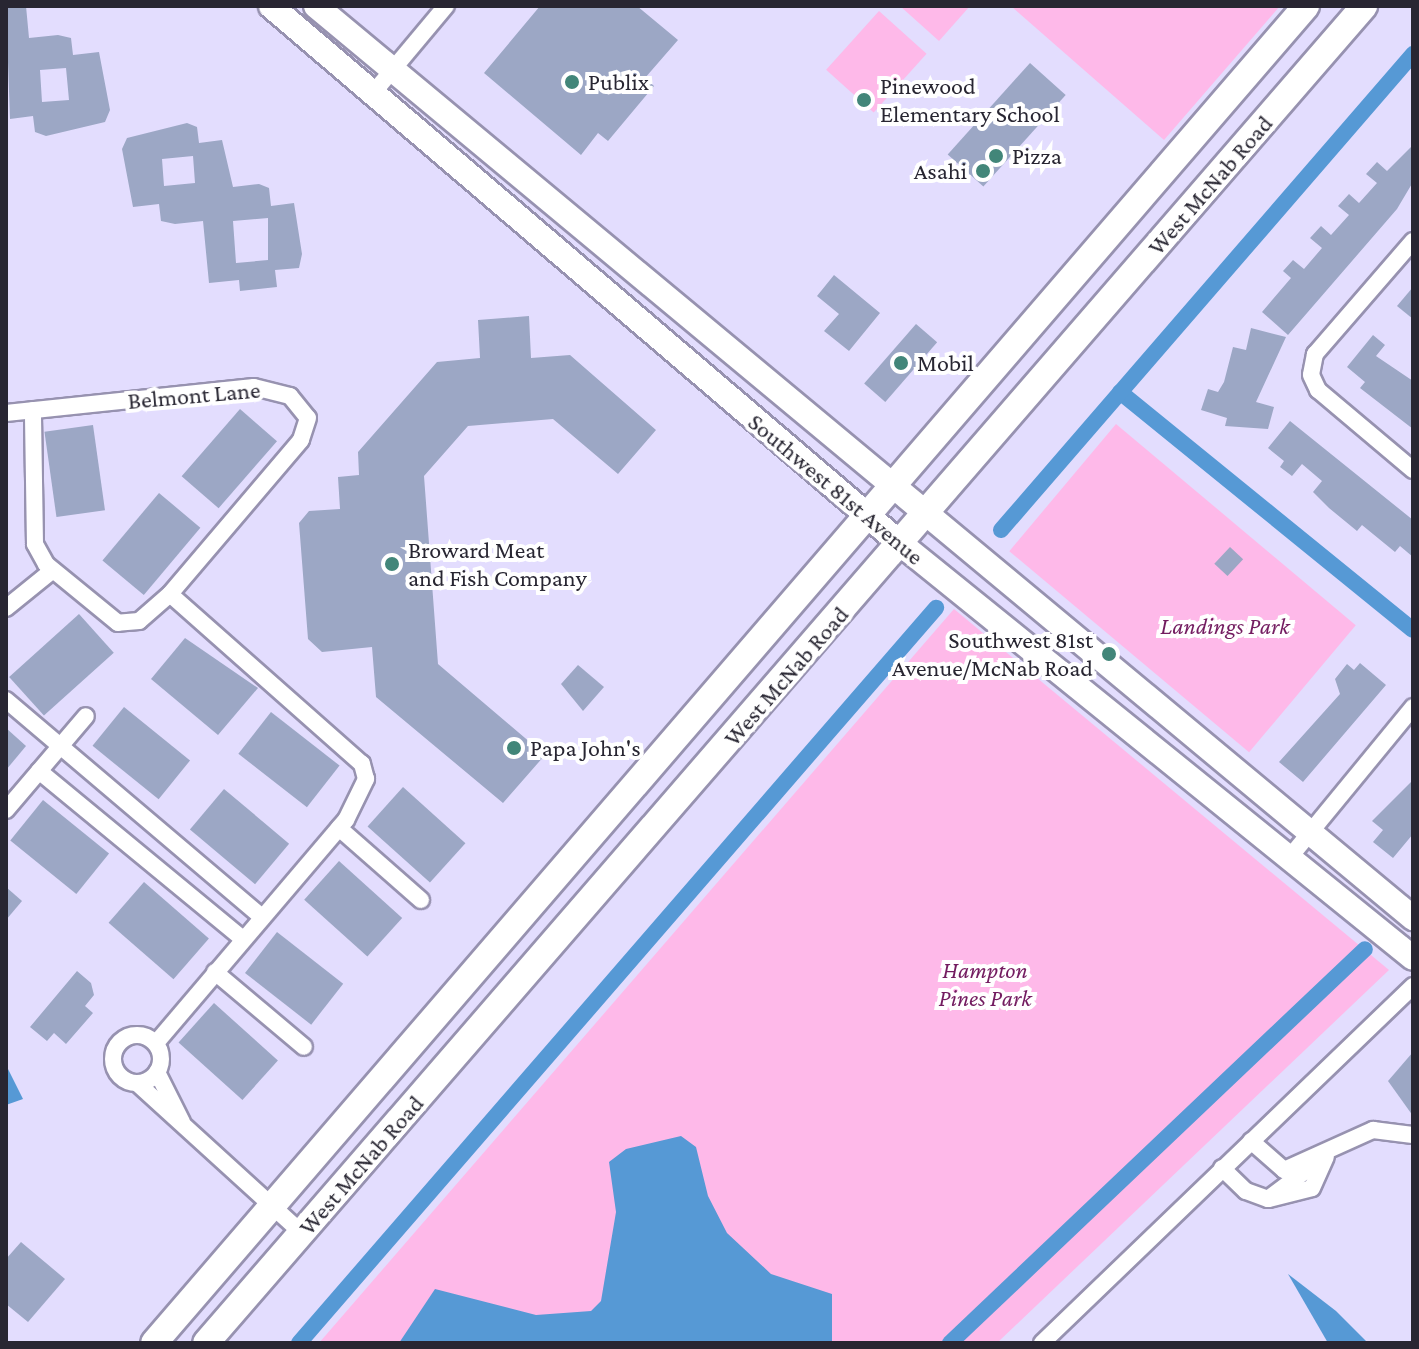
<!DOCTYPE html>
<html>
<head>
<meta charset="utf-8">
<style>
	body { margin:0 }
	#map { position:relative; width:1419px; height:1349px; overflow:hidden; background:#e3ddfe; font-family:"Crimson Pro",serif }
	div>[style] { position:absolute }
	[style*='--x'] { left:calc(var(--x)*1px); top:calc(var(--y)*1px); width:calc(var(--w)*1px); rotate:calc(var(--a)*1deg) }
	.green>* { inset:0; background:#feb9e9; transform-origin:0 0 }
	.water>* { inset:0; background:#5699d5 }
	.canal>* { height:16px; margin:-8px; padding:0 8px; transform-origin:8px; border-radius:8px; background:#5699d5 }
	.building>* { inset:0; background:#9ca7c5; transform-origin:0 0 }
	.roads { filter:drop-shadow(2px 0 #9792b0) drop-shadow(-2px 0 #9792b0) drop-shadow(0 2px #9792b0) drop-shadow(0 -2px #9792b0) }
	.street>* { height:16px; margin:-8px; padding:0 8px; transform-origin:8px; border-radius:8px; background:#fff }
	.street>.ring { margin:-8px; padding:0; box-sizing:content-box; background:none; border:16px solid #fff; border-radius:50% }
	.secondary>* { height:24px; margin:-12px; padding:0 12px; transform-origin:12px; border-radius:12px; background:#fff }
	.primary>* { height:26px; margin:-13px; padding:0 13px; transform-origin:13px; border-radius:13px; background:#fff }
	.dots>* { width:22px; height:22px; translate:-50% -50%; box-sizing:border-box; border:4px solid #fff; border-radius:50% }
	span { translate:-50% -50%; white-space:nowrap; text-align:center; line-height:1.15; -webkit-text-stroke:8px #fff; paint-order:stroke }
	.poi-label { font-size:24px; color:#282632 }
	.left { translate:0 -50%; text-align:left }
	.right { translate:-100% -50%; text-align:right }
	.street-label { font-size:24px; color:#282632 }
	.park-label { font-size:24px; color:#731c60; font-style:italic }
	.frame { position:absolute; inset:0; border:8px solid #282632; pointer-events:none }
</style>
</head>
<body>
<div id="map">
	<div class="green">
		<i style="clip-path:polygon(900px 6px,970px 6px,939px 41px)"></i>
		<i style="clip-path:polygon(1011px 6px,1280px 6px,1164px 140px)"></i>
		<i style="left:879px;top:11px;width:64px;height:79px;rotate:42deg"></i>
		<i style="left:1116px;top:424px;width:313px;height:166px;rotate:40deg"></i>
		<i style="clip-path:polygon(954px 609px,1389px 970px,997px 1343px,319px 1343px)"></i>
	</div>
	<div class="water">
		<i style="clip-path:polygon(6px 1065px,23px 1099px,6px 1105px)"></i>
		<i style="clip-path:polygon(681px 1136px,696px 1147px,708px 1196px,727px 1233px,771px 1274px,832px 1294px,832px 1343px,399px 1343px,435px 1289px,536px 1315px,591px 1311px,601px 1301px,616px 1212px,609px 1162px,626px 1149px)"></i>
		<i style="clip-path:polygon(1288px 1274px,1336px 1311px,1368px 1343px,1328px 1343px)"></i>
	</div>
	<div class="canal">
		<i style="--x:1120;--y:392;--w:377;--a:39.1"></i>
		<i style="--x:1001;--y:530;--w:630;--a:-49.12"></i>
		<i style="--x:299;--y:1343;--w:973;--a:-49.09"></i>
		<i style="--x:950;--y:1343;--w:572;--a:-43.51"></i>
	</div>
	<div class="building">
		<i style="clip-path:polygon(evenodd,6px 6px,26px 6px,29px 38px,58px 35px,71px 38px,73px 55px,99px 52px,110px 110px,105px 122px,46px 136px,35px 132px,33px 116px,10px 119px,6px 6px,66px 68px,69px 100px,42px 102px,40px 70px,66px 68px)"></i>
		<i style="clip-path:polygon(540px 6px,637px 6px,678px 40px,645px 78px,654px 86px,608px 141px,598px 133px,581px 155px,484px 73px)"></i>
		<i style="left:1030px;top:63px;width:48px;height:123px;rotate:42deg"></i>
		<i style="clip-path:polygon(evenodd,187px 123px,197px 127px,199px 143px,222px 140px,233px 187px,259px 184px,269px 188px,271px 206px,294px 203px,302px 254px,299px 268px,275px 270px,277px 287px,240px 291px,239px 280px,209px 283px,203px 221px,175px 224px,161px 221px,159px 204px,133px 207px,122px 149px,127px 138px,187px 123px,193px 156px,195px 183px,164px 186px,162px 159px,193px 156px,187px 123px,268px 218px,268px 260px,236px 263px,233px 221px,268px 218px)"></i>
		<i style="clip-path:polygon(1413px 145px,1413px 182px,1397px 209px,1288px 335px,1262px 312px,1291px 278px,1283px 271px,1293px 260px,1304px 269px,1322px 248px,1310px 238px,1321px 226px,1331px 235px,1349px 215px,1338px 206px,1349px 194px,1359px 203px,1377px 183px,1366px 174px,1377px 162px,1387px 171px)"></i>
		<i style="clip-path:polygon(834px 275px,880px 313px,849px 351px,824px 331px,839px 314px,817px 296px)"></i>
		<i style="clip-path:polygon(1413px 287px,1413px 319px,1397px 306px)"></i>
		<i style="clip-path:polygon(529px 316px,531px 358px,570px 355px,656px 430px,618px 474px,553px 419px,468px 426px,424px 476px,438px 664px,545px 755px,503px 803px,376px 697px,372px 647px,322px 652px,308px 639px,299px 523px,309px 511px,340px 509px,338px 477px,359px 475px,358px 452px,437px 362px,480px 358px,478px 320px)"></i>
		<i style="left:916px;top:324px;width:28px;height:79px;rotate:41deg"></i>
		<i style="clip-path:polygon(1251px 328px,1286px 337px,1256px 402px,1274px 407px,1268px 429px,1225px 426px,1227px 418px,1201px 410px,1208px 389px,1218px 392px,1224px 382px,1233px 347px,1246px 350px)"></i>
		<i style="clip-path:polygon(1373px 335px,1385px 345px,1376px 356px,1413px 381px,1413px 429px,1360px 388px,1365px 382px,1347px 367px)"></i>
		<i style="left:240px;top:409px;width:49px;height:89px;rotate:41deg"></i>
		<i style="clip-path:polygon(1290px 421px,1413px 520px,1413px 557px,1400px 546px,1395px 552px,1362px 525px,1357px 531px,1329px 508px,1313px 492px,1322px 481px,1302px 464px,1292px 476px,1280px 467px,1284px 461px,1268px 448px)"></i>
		<i style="left:93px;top:425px;width:86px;height:49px;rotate:82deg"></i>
		<i style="left:159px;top:493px;width:54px;height:88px;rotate:40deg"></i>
		<i style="left:1230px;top:547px;width:18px;height:23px;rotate:43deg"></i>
		<i style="left:79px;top:614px;width:52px;height:94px;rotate:48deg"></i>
		<i style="clip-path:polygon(185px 638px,258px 688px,218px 735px,151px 679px)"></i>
		<i style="clip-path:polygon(1360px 663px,1386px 685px,1303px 782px,1279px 762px,1340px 694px,1335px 679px,1347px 664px,1354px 670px)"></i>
		<i style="clip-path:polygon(578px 665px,604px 687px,583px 711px,561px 684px)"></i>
		<i style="left:124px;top:707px;width:85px;height:50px;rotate:39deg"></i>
		<i style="left:271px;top:712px;width:87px;height:53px;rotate:38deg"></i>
		<i style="clip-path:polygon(6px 728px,26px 746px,6px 770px)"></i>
		<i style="clip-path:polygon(1413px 780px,1413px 834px,1393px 858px,1373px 842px,1383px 830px,1372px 821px)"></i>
		<i style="left:403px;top:787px;width:84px;height:53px;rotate:42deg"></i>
		<i style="left:224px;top:789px;width:85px;height:53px;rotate:40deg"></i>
		<i style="left:43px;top:800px;width:85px;height:52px;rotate:39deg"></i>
		<i style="left:339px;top:861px;width:85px;height:52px;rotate:42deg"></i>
		<i style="left:144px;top:882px;width:86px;height:54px;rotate:41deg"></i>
		<i style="clip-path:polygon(6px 887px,22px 901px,6px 920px)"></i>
		<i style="left:277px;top:932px;width:84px;height:52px;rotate:38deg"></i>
		<i style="clip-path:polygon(77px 971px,91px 983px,94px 995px,85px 1006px,93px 1013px,66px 1044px,54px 1033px,47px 1041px,30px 1027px)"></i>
		<i style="left:214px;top:1003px;width:86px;height:53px;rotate:42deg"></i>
		<i style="clip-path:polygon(1413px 1052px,1413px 1116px,1388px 1081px)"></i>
		<i style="clip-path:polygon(21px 1242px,65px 1279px,28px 1322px,6px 1304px,6px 1259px)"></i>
	</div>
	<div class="roads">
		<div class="street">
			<i style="--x:374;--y:92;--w:112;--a:-50.1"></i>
			<i style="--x:1413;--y:241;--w:150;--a:130.9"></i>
			<i style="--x:1315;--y:354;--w:21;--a:101"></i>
			<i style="--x:1311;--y:375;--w:17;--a:65"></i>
			<i style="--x:1318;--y:390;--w:124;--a:40.1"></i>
			<i style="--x:6;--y:413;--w:249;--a:-6"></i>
			<i style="--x:254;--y:387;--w:37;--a:14"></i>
			<i style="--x:290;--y:396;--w:28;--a:51"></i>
			<i style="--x:308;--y:418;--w:23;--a:108"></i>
			<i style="--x:301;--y:440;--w:202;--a:130.4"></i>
			<i style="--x:170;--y:594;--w:41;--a:138.9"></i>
			<i style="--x:139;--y:621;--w:21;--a:175"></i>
			<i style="--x:118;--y:623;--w:93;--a:-140.7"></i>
			<i style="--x:46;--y:564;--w:23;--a:-119"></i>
			<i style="--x:35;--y:544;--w:134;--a:-90.9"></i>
			<i style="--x:6;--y:608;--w:60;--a:-39"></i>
			<i style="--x:6;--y:700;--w:336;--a:40.3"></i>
			<i style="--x:39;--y:771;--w:264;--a:39.5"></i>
			<i style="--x:6;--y:810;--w:123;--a:-49.6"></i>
			<i style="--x:339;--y:828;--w:109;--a:41.3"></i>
			<i style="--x:1290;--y:857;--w:194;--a:-50.6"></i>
			<i style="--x:215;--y:972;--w:116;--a:40.1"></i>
			<i class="ring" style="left:113px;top:1035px;width:32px;height:32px"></i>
			<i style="--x:156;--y:1043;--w:293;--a:-49.6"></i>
			<i style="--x:346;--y:820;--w:46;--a:-64"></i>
			<i style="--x:366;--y:779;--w:16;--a:-105"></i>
			<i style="--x:362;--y:764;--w:256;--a:-138.5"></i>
			<i style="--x:157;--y:1072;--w:56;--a:63.4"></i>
			<i style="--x:137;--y:1083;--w:223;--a:42.3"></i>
			<i style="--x:1251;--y:1141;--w:44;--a:41.3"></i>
			<i style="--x:1284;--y:1170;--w:98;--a:-24.2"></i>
			<i style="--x:1373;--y:1130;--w:40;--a:7.1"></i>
			<i style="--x:1222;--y:1168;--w:33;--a:44"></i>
			<i style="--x:1246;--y:1191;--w:23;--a:20"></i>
			<i style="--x:1268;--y:1199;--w:71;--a:-37"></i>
			<i style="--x:1269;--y:1199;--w:44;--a:-14.3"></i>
			<i style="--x:1312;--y:1188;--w:34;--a:-66"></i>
			<i style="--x:1042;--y:1343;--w:515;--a:-43.9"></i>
		</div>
		<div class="secondary">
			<i style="--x:271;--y:6;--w:828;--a:40.5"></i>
			<i style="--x:901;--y:544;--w:658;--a:38.96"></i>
			<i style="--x:316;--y:6;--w:1427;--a:39.74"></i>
		</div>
		<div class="primary">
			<i style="--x:154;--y:1343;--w:1765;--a:-49.25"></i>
			<i style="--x:206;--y:1343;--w:1769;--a:-49.1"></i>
		</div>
	</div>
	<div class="dots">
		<i style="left:572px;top:82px;background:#428679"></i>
		<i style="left:864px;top:100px;background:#428679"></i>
		<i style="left:996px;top:156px;background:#428679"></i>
		<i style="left:983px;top:171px;background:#428679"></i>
		<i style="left:901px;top:363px;background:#428679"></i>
		<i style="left:392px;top:564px;background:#428679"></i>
		<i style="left:1109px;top:654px;background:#428679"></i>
		<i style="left:514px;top:748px;background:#428679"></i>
	</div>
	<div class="poi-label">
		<span class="left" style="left:588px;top:82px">Publix</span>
		<span class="left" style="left:880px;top:100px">Pinewood<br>Elementary School</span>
		<span class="left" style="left:1012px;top:156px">Pizza</span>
		<span class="right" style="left:967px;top:171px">Asahi</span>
		<span class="left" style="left:917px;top:363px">Mobil</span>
		<span class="left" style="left:408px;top:564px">Broward Meat<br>and Fish Company</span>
		<span class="right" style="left:1093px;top:654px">Southwest 81st<br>Avenue/McNab Road</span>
		<span class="left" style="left:530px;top:748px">Papa John's</span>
	</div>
	<div class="street-label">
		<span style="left:1210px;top:185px;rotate:-49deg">West McNab Road</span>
		<span style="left:194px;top:395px;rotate:-5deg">Belmont Lane</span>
		<span style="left:836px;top:489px;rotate:40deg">Southwest 81st Avenue</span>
		<span style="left:786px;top:676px;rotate:-49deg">West McNab Road</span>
		<span style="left:361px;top:1165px;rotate:-49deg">West McNab Road</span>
	</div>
	<div class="park-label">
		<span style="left:1225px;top:626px">Landings Park</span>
		<span style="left:985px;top:984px">Hampton<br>Pines Park</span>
	</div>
	<div class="frame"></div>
</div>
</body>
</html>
